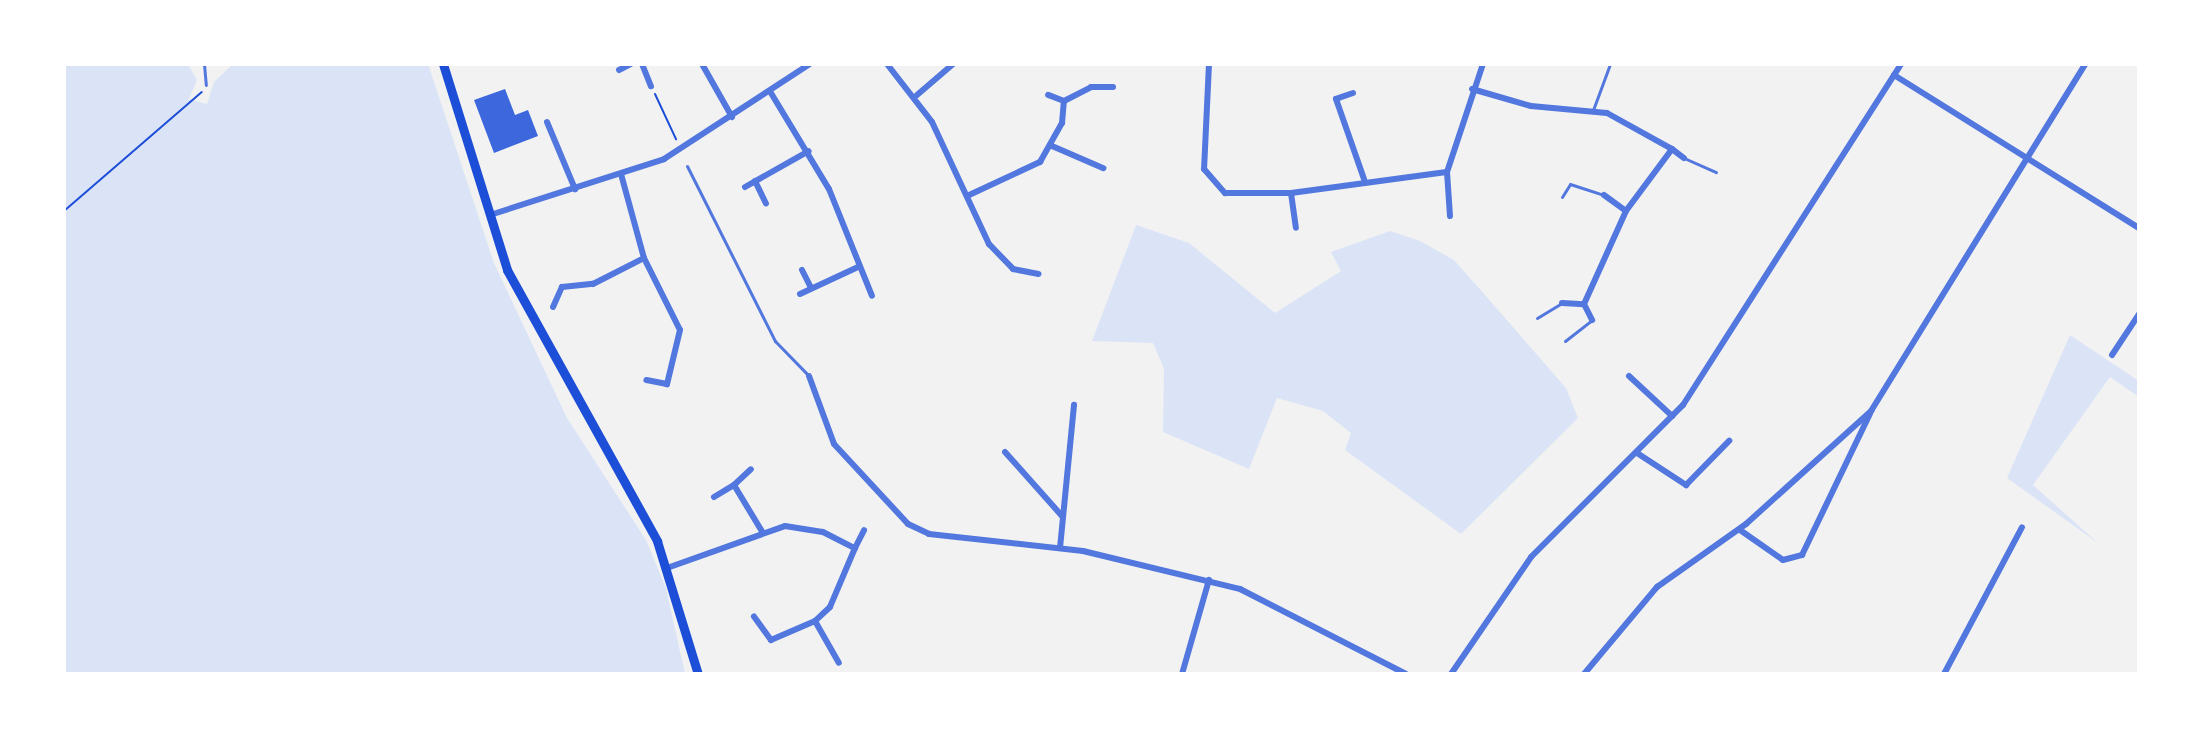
<!DOCTYPE html>
<html>
<head>
<meta charset="utf-8">
<style>
	body { margin:0 }
	#map { position:relative; width:2203px; height:738px; overflow:hidden; background:#f2f2f2; font-family:Cabin,sans-serif }
	div>[style] { position:absolute }
	[style*='--x'] { left:calc(var(--x)*1px); top:calc(var(--y)*1px); width:calc(var(--w)*1px); rotate:calc(var(--a)*1deg) }
	.green>* { inset:0; background:#dbe4f7 }
	.building>* { inset:0; background:#3d67dc }
	.path>* { height:2px; margin:-1px; padding:0 1px; transform-origin:1px; border-radius:1px; background:#1d4ed8 }
	.service>* { height:3px; margin:-1.5px; padding:0 1.5px; transform-origin:1.5px; border-radius:1.5px; background:#5277de }
	.minor>* { height:6px; margin:-3px; padding:0 3px; transform-origin:3px; border-radius:3px; background:#5277de }
	.secondary>* { height:9px; margin:-4.5px; padding:0 4.5px; transform-origin:4.5px; border-radius:4.5px; background:#1d4ed8 }
	span { translate:-50% -50%; white-space:nowrap; text-align:center; line-height:1.15; -webkit-text-stroke:6px #fff; paint-order:stroke }
	.frame { position:absolute; inset:0; border:66px solid #fff; pointer-events:none }
</style>
</head>
<body>
<div id="map">
	<div class="green">
		<i style="clip-path:polygon(64px 64px,188px 64px,197px 80px,189px 99px,207px 104px,214px 82px,233px 64px,428px 64px,494px 263px,567px 418px,646px 540px,666px 588px,685px 674px,64px 674px)"></i>
		<i style="clip-path:polygon(1136px 225px,1189px 243px,1275px 313px,1341px 271px,1331px 252px,1390px 231px,1420px 241px,1454px 260px,1478px 287px,1566px 388px,1578px 418px,1461px 534px,1345px 450px,1351px 433px,1323px 411px,1277px 398px,1249px 469px,1163px 432px,1164px 369px,1153px 343px,1092px 341px)"></i>
		<i style="clip-path:polygon(2070px 335px,2139px 381px,2139px 397px,2110px 377px,2033px 485px,2098px 543px,2007px 478px)"></i>
	</div>
	<div class="building">
		<i style="clip-path:polygon(505px 89px,515px 115px,528px 110px,538px 136px,494px 153px,474px 100px)"></i>
	</div>
	<div class="path">
		<i style="--x:655;--y:94;--w:50;--a:65"></i>
		<i style="--x:64;--y:211;--w:182;--a:-40.8"></i>
	</div>
	<div class="service">
		<i style="--x:204;--y:64;--w:21;--a:85"></i>
		<i style="--x:1593;--y:110;--w:49;--a:-69.7"></i>
		<i style="--x:1684;--y:158;--w:35;--a:24"></i>
		<i style="--x:687;--y:166;--w:196;--a:63.3"></i>
		<i style="--x:775;--y:341;--w:49;--a:45.8"></i>
		<i style="--x:1562;--y:197;--w:15;--a:-58"></i>
		<i style="--x:1570;--y:184;--w:36;--a:18"></i>
		<i style="--x:1537;--y:318;--w:29;--a:-31"></i>
		<i style="--x:1565;--y:341;--w:34;--a:-38"></i>
	</div>
	<div class="minor">
		<i style="--x:642;--y:64;--w:24;--a:68"></i>
		<i style="--x:702;--y:64;--w:61;--a:60.5"></i>
		<i style="--x:887;--y:64;--w:73;--a:52.2"></i>
		<i style="--x:932;--y:122;--w:135;--a:65"></i>
		<i style="--x:989;--y:244;--w:35;--a:46"></i>
		<i style="--x:1013;--y:269;--w:26;--a:11"></i>
		<i style="--x:1209;--y:64;--w:105;--a:92.7"></i>
		<i style="--x:1204;--y:169;--w:32;--a:49"></i>
		<i style="--x:1225;--y:193;--w:66;--a:0"></i>
		<i style="--x:1291;--y:193;--w:157;--a:-7.7"></i>
		<i style="--x:619;--y:70;--w:13;--a:-27"></i>
		<i style="--x:1894;--y:75;--w:289;--a:32"></i>
		<i style="--x:1472;--y:89;--w:61;--a:16.1"></i>
		<i style="--x:1531;--y:106;--w:76;--a:5.3"></i>
		<i style="--x:1607;--y:113;--w:74;--a:29"></i>
		<i style="--x:1672;--y:149;--w:77;--a:126.6"></i>
		<i style="--x:1626;--y:211;--w:102;--a:114.3"></i>
		<i style="--x:1584;--y:304;--w:18;--a:63"></i>
		<i style="--x:771;--y:93;--w:112;--a:58.9"></i>
		<i style="--x:829;--y:189;--w:115;--a:68.1"></i>
		<i style="--x:1353;--y:93;--w:18;--a:161"></i>
		<i style="--x:1336;--y:99;--w:85;--a:70.7"></i>
		<i style="--x:917;--y:95;--w:48;--a:-40.7"></i>
		<i style="--x:1064;--y:101;--w:30;--a:-27"></i>
		<i style="--x:1091;--y:87;--w:22;--a:0"></i>
		<i style="--x:547;--y:122;--w:73;--a:67.3"></i>
		<i style="--x:1052;--y:146;--w:56;--a:23.3"></i>
		<i style="--x:1672;--y:149;--w:15;--a:37"></i>
		<i style="--x:621;--y:174;--w:87;--a:74.7"></i>
		<i style="--x:644;--y:258;--w:80;--a:63.4"></i>
		<i style="--x:680;--y:330;--w:56;--a:103.5"></i>
		<i style="--x:667;--y:384;--w:21;--a:-169"></i>
		<i style="--x:755;--y:181;--w:25;--a:64"></i>
		<i style="--x:745;--y:187;--w:73;--a:-29.4"></i>
		<i style="--x:1291;--y:193;--w:35;--a:82"></i>
		<i style="--x:1604;--y:195;--w:27;--a:36"></i>
		<i style="--x:967;--y:196;--w:81;--a:-25"></i>
		<i style="--x:1040;--y:162;--w:45;--a:-60.6"></i>
		<i style="--x:1062;--y:123;--w:22;--a:-85"></i>
		<i style="--x:1064;--y:101;--w:17;--a:-159"></i>
		<i style="--x:490;--y:215;--w:183;--a:-17.8"></i>
		<i style="--x:664;--y:159;--w:174;--a:-33.1"></i>
		<i style="--x:1450;--y:216;--w:44;--a:-93.9"></i>
		<i style="--x:1447;--y:172;--w:114;--a:-71.6"></i>
		<i style="--x:802;--y:270;--w:20;--a:63"></i>
		<i style="--x:800;--y:294;--w:64;--a:-25"></i>
		<i style="--x:1562;--y:303;--w:22;--a:3"></i>
		<i style="--x:553;--y:307;--w:22;--a:-66"></i>
		<i style="--x:562;--y:287;--w:31;--a:-6"></i>
		<i style="--x:593;--y:284;--w:57;--a:-27"></i>
		<i style="--x:2112;--y:355;--w:49;--a:-56.6"></i>
		<i style="--x:809;--y:376;--w:72;--a:69.8"></i>
		<i style="--x:834;--y:444;--w:109;--a:47.2"></i>
		<i style="--x:908;--y:524;--w:23;--a:25"></i>
		<i style="--x:929;--y:534;--w:155;--a:6.3"></i>
		<i style="--x:1083;--y:551;--w:162;--a:13.6"></i>
		<i style="--x:1240;--y:589;--w:186;--a:27.1"></i>
		<i style="--x:1629;--y:376;--w:59;--a:42.9"></i>
		<i style="--x:1005;--y:452;--w:87;--a:48.3"></i>
		<i style="--x:1637;--y:453;--w:59;--a:33.1"></i>
		<i style="--x:1686;--y:485;--w:62;--a:-45.7"></i>
		<i style="--x:734;--y:485;--w:23;--a:-43"></i>
		<i style="--x:714;--y:497;--w:23;--a:-31"></i>
		<i style="--x:734;--y:485;--w:56;--a:58.9"></i>
		<i style="--x:1740;--y:530;--w:52;--a:34.9"></i>
		<i style="--x:1783;--y:560;--w:20;--a:-15"></i>
		<i style="--x:1802;--y:555;--w:157;--a:-64.3"></i>
		<i style="--x:855;--y:548;--w:20;--a:-63"></i>
		<i style="--x:1060;--y:548;--w:144;--a:-84.4"></i>
		<i style="--x:667;--y:568;--w:125;--a:-19.6"></i>
		<i style="--x:785;--y:526;--w:38;--a:9"></i>
		<i style="--x:823;--y:532;--w:36;--a:27"></i>
		<i style="--x:855;--y:548;--w:64;--a:113"></i>
		<i style="--x:830;--y:607;--w:21;--a:137"></i>
		<i style="--x:815;--y:621;--w:48;--a:156.6"></i>
		<i style="--x:771;--y:640;--w:29;--a:-126"></i>
		<i style="--x:815;--y:621;--w:48;--a:60.3"></i>
		<i style="--x:1182;--y:674;--w:98;--a:-74"></i>
		<i style="--x:1451;--y:674;--w:142;--a:-55.6"></i>
		<i style="--x:1531;--y:557;--w:215;--a:-45"></i>
		<i style="--x:1683;--y:405;--w:405;--a:-57.4"></i>
		<i style="--x:1584;--y:674;--w:114;--a:-50"></i>
		<i style="--x:1657;--y:587;--w:109;--a:-35.3"></i>
		<i style="--x:1746;--y:524;--w:169;--a:-42.1"></i>
		<i style="--x:1871;--y:411;--w:408;--a:-58.3"></i>
		<i style="--x:1944;--y:674;--w:166;--a:-62"></i>
	</div>
	<div class="secondary">
		<i style="--x:443;--y:64;--w:216;--a:72.7"></i>
		<i style="--x:507;--y:270;--w:310;--a:61"></i>
		<i style="--x:657;--y:541;--w:139;--a:72.9"></i>
	</div>
	<div class="frame"></div>
</div>
</body>
</html>
